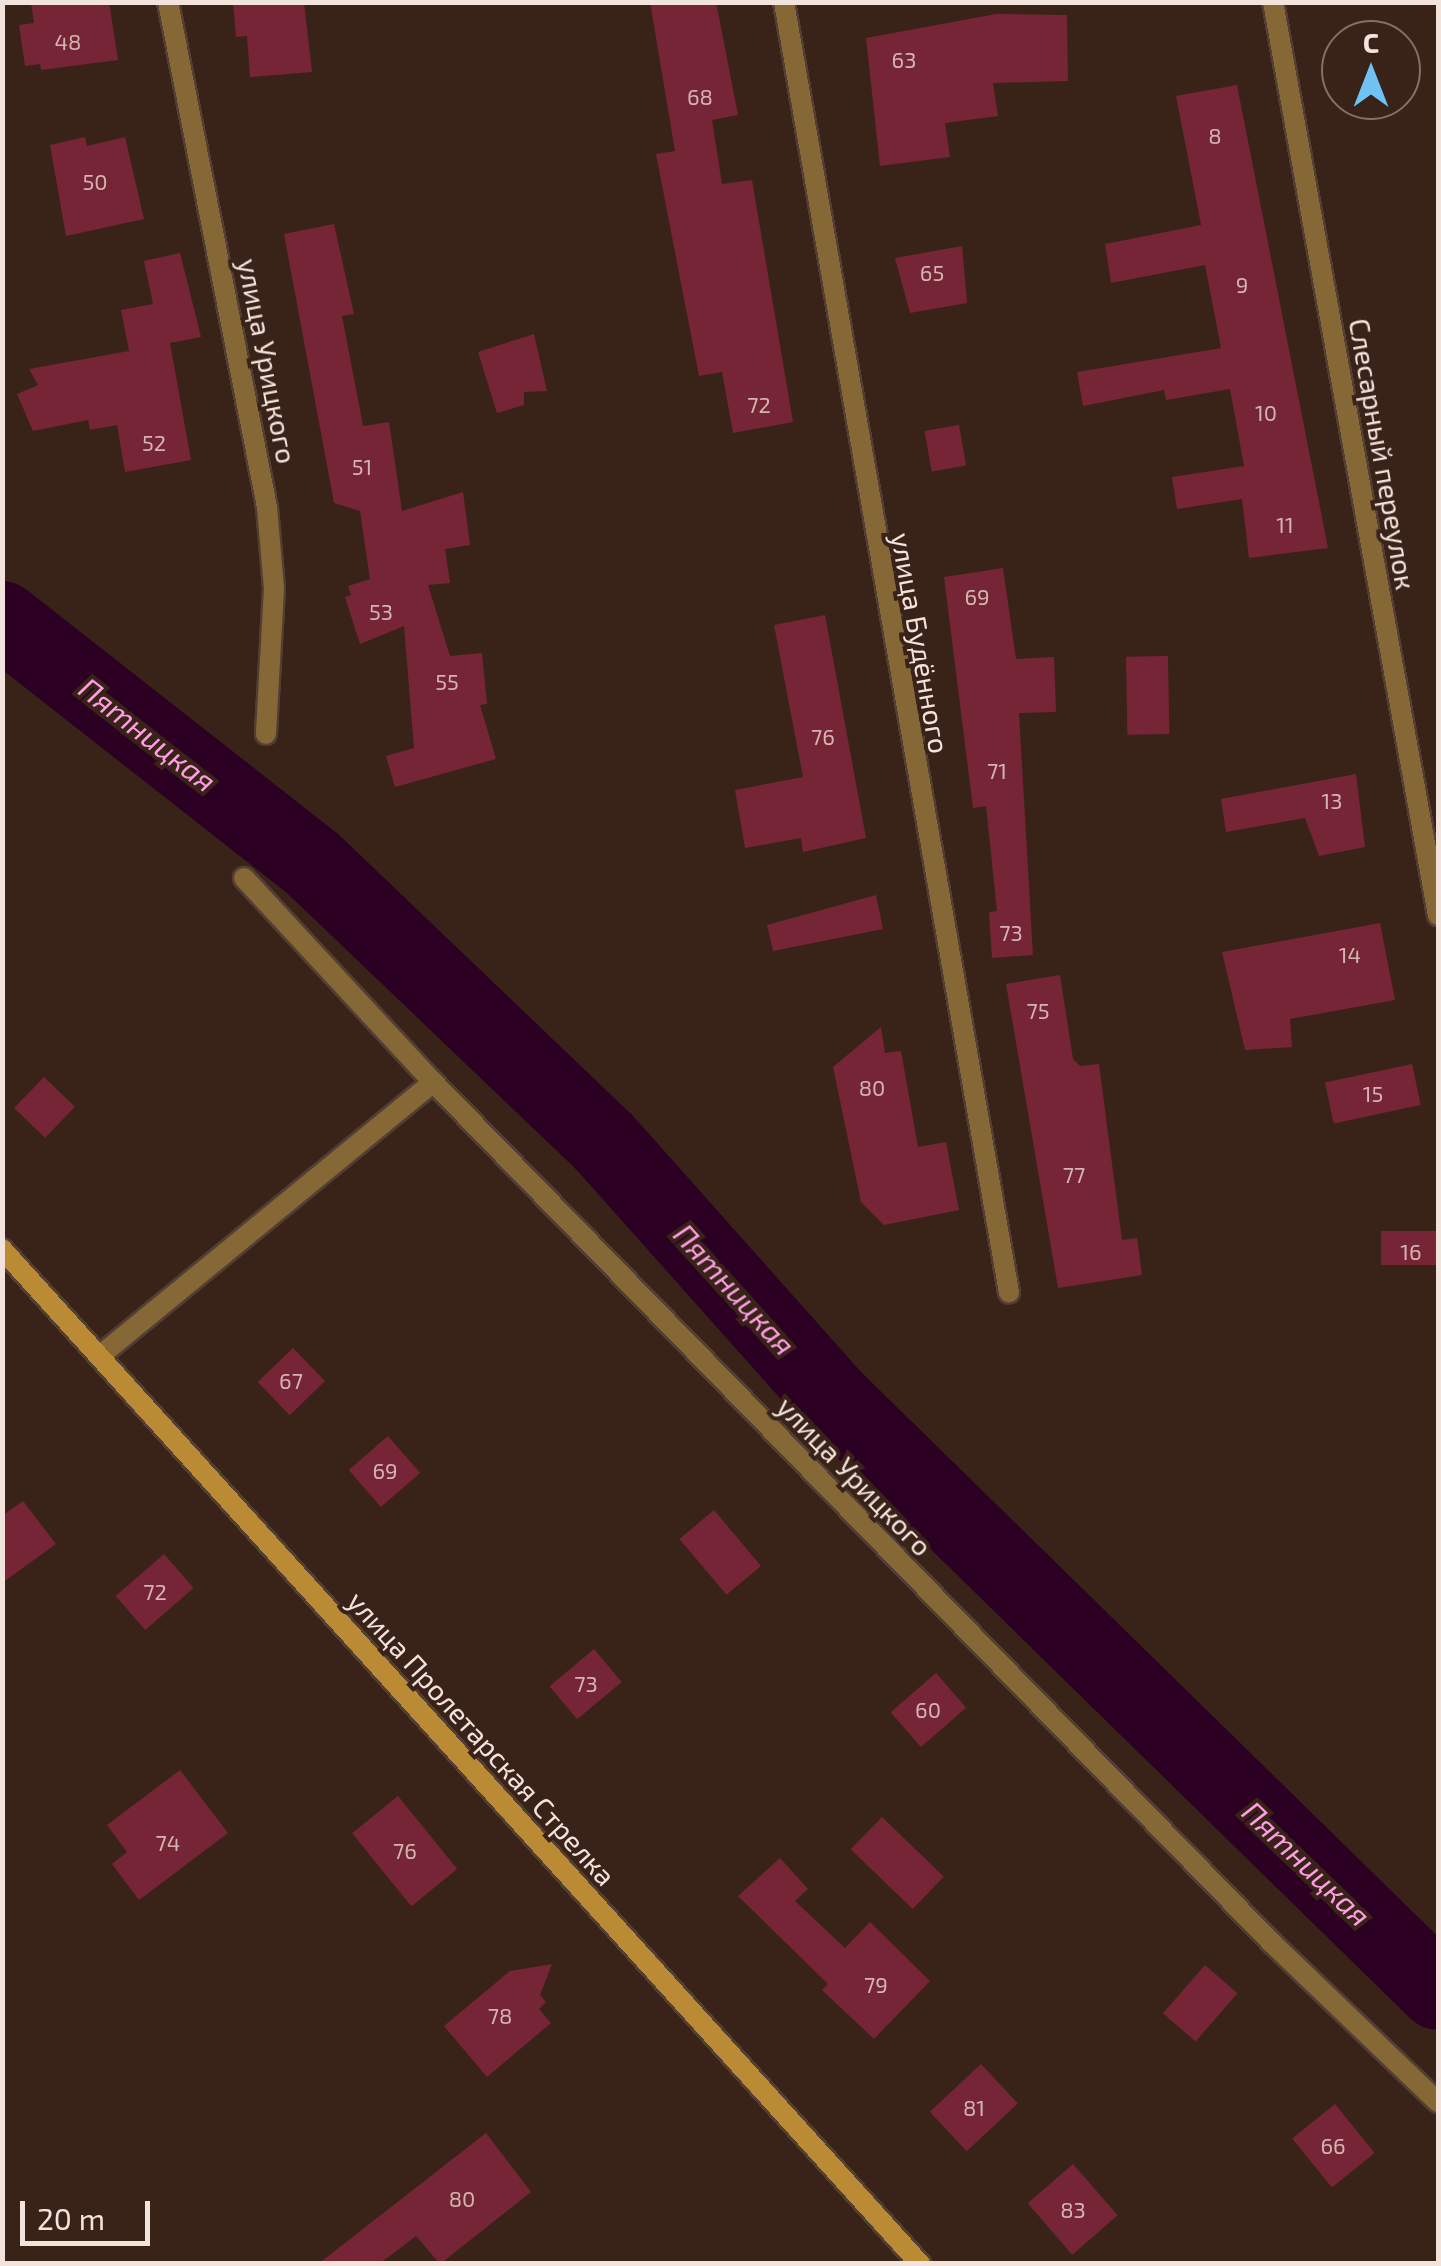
<!DOCTYPE html>
<html>
<head>
<meta charset="utf-8">
<style>
	body { margin:0 }
	#map { position:relative; width:1441px; height:2266px; overflow:hidden; background:#392319; font-family:"Exo 2",sans-serif }
	div>[style] { position:absolute }
	[style*='--x'] { left:calc(var(--x)*1px); top:calc(var(--y)*1px); width:calc(var(--w)*1px); rotate:calc(var(--a)*1deg) }
	.river>* { height:78px; margin:-39px; padding:0 39px; transform-origin:39px; border-radius:39px; background:#2c0023 }
	.building>* { inset:0; background:#752536; transform-origin:0 0 }
	.roads { filter:drop-shadow(2px 0 #533e34) drop-shadow(-2px 0 #533e34) drop-shadow(0 2px #533e34) drop-shadow(0 -2px #533e34) }
	.street>* { height:20px; margin:-10px; padding:0 10px; transform-origin:10px; border-radius:10px; background:#866836 }
	.secondary>* { height:20px; margin:-10px; padding:0 10px; transform-origin:10px; border-radius:10px; background:#bb8a34 }
	span { translate:-50% -50%; white-space:nowrap; text-align:center; line-height:1.15; -webkit-text-stroke:8px #392319; paint-order:stroke }
	.number-label { font-size:22px; color:#d4b4b3 }
	.number-label span { -webkit-text-stroke-width:0 }
	.street-label { font-size:28px; color:#f3e3dd }
	.water-label { font-size:30px; color:#fd9de3; font-style:italic }
	.frame { position:absolute; inset:0; border:5px solid #f3e3dd; pointer-events:none }
	.north { position:absolute; left:1321px; top:20px; width:100px; height:100px; box-sizing:border-box; background:#392319; border:2px solid #837067; border-radius:50%; rotate:0deg; font-size:28px; font-weight:700; line-height:40px; text-align:center; color:#f3e3dd }
	.north::after { content:''; display:block; margin:auto; width:35px; height:45px; background:#6fc2f4; clip-path:polygon(50% 0,100% 100%,50% 72%,0 100%) }
	.scale { position:absolute; left:20px; top:2201px; width:130px; height:45px; box-sizing:border-box; border:5px solid #f3e3dd; border-top:0; padding-left:12px; font-size:30px; line-height:35px; white-space:nowrap; color:#f3e3dd; -webkit-text-stroke:8px #392319; paint-order:stroke }
</style>
</head>
<body>
<div id="map">
	<div class="river">
		<i style="--x:2;--y:620;--w:394;--a:38.1"></i>
		<i style="--x:312;--y:863;--w:404;--a:43.7"></i>
		<i style="--x:604;--y:1142;--w:344;--a:48.3"></i>
		<i style="--x:833;--y:1399;--w:846;--a:44.38"></i>
	</div>
	<div class="building">
		<i style="clip-path:polygon(31px 2px,109px 2px,118px 60px,41px 70px,40px 64px,25px 66px,19px 25px,34px 23px)"></i>
		<i style="clip-path:polygon(233px 2px,304px 2px,312px 72px,250px 77px,247px 36px,236px 37px)"></i>
		<i style="clip-path:polygon(650px 2px,716px 2px,738px 115px,712px 120px,722px 184px,752px 180px,793px 422px,733px 433px,722px 372px,699px 376px,656px 154px,675px 151px)"></i>
		<i style="clip-path:polygon(996px 14px,1067px 15px,1068px 81px,993px 83px,998px 116px,945px 123px,950px 157px,880px 166px,866px 38px)"></i>
		<i style="clip-path:polygon(1237px 85px,1328px 548px,1249px 558px,1242px 499px,1177px 509px,1172px 477px,1244px 466px,1230px 389px,1166px 400px,1164px 390px,1083px 406px,1077px 372px,1221px 348px,1205px 265px,1111px 283px,1105px 244px,1201px 225px,1176px 96px)"></i>
		<i style="clip-path:polygon(85px 137px,87px 146px,125px 137px,144px 219px,66px 236px,50px 145px)"></i>
		<i style="clip-path:polygon(334px 224px,354px 314px,342px 316px,363px 426px,389px 422px,402px 511px,463px 492px,470px 545px,445px 549px,450px 583px,428px 585px,450px 656px,482px 653px,487px 704px,480px 705px,496px 759px,395px 787px,386px 756px,414px 748px,404px 626px,360px 644px,345px 597px,351px 595px,348px 586px,370px 579px,360px 511px,334px 503px,284px 234px)"></i>
		<i style="clip-path:polygon(962px 246px,967px 303px,910px 313px,895px 258px)"></i>
		<i style="clip-path:polygon(180px 253px,201px 337px,170px 343px,191px 460px,125px 472px,117px 425px,90px 430px,88px 420px,33px 431px,17px 394px,38px 385px,29px 369px,129px 351px,121px 310px,153px 304px,144px 261px)"></i>
		<i style="clip-path:polygon(534px 334px,547px 391px,524px 392px,524px 405px,497px 413px,478px 352px)"></i>
		<i style="left:959px;top:425px;width:41px;height:35px;rotate:80deg"></i>
		<i style="clip-path:polygon(1003px 568px,1016px 659px,1054px 657px,1056px 712px,1019px 713px,1033px 955px,992px 958px,989px 912px,997px 911px,986px 806px,973px 808px,944px 577px)"></i>
		<i style="clip-path:polygon(825px 615px,866px 838px,803px 852px,801px 838px,745px 848px,735px 790px,803px 777px,774px 625px)"></i>
		<i style="left:1168px;top:656px;width:78px;height:42px;rotate:89deg"></i>
		<i style="clip-path:polygon(1356px 774px,1365px 847px,1319px 856px,1305px 818px,1226px 832px,1221px 799px)"></i>
		<i style="clip-path:polygon(876px 895px,883px 929px,773px 951px,767px 925px)"></i>
		<i style="clip-path:polygon(1380px 923px,1395px 1000px,1290px 1019px,1292px 1047px,1245px 1050px,1222px 952px)"></i>
		<i style="clip-path:polygon(1060px 975px,1073px 1059px,1080px 1066px,1099px 1064px,1122px 1240px,1137px 1238px,1142px 1275px,1058px 1288px,1006px 984px)"></i>
		<i style="clip-path:polygon(881px 1027px,885px 1053px,901px 1051px,918px 1147px,946px 1142px,959px 1210px,884px 1225px,861px 1202px,833px 1067px)"></i>
		<i style="left:1412px;top:1064px;width:42px;height:89px;rotate:78deg"></i>
		<i style="left:44px;top:1077px;width:43px;height:43px;rotate:44deg"></i>
		<i style="left:1438px;top:1231px;width:34px;height:57px;rotate:90deg"></i>
		<i style="left:293px;top:1348px;width:46px;height:49px;rotate:46deg"></i>
		<i style="left:388px;top:1436px;width:49px;height:52px;rotate:49deg"></i>
		<i style="clip-path:polygon(23px 1501px,56px 1544px,2px 1583px,2px 1516px)"></i>
		<i style="left:714px;top:1510px;width:73px;height:45px;rotate:50deg"></i>
		<i style="left:164px;top:1554px;width:45px;height:64px;rotate:49deg"></i>
		<i style="left:594px;top:1649px;width:43px;height:58px;rotate:50deg"></i>
		<i style="left:936px;top:1673px;width:46px;height:60px;rotate:49deg"></i>
		<i style="clip-path:polygon(180px 1770px,228px 1833px,139px 1900px,112px 1864px,127px 1852px,107px 1825px)"></i>
		<i style="left:398px;top:1796px;width:94px;height:59px;rotate:51deg"></i>
		<i style="left:882px;top:1817px;width:86px;height:45px;rotate:44deg"></i>
		<i style="clip-path:polygon(780px 1858px,808px 1889px,795px 1901px,845px 1948px,870px 1922px,930px 1981px,874px 2039px,822px 1990px,828px 1984px,738px 1896px)"></i>
		<i style="clip-path:polygon(552px 1964px,540px 1995px,546px 2002px,539px 2009px,551px 2023px,487px 2077px,444px 2026px,510px 1971px)"></i>
		<i style="left:1205px;top:1965px;width:43px;height:64px;rotate:41deg"></i>
		<i style="left:981px;top:2064px;width:54px;height:70px;rotate:47deg"></i>
		<i style="left:1335px;top:2104px;width:63px;height:55px;rotate:51deg"></i>
		<i style="clip-path:polygon(486px 2133px,531px 2192px,440px 2264px,416px 2236px,379px 2264px,318px 2264px)"></i>
		<i style="left:1073px;top:2164px;width:68px;height:60px;rotate:49deg"></i>
	</div>
	<div class="roads">
		<div class="street">
			<i style="--x:168;--y:2;--w:515;--a:78.91"></i>
			<i style="--x:267;--y:507;--w:82;--a:85.1"></i>
			<i style="--x:274;--y:589;--w:145;--a:93.2"></i>
			<i style="--x:784;--y:2;--w:1310;--a:80.11"></i>
			<i style="--x:1273;--y:2;--w:928;--a:79.76"></i>
			<i style="--x:244;--y:878;--w:278;--a:47.2"></i>
			<i style="--x:433;--y:1082;--w:1202;--a:45.74"></i>
			<i style="--x:1272;--y:1943;--w:230;--a:43.8"></i>
			<i style="--x:101;--y:1355;--w:430;--a:-39.4"></i>
		</div>
		<div class="secondary">
			<i style="--x:2;--y:1249;--w:1369;--a:47.87"></i>
		</div>
	</div>
	<div class="number-label">
		<span style="left:68px;top:42px">48</span>
		<span style="left:904px;top:60px">63</span>
		<span style="left:700px;top:97px">68</span>
		<span style="left:1215px;top:136px">8</span>
		<span style="left:95px;top:182px">50</span>
		<span style="left:932px;top:273px">65</span>
		<span style="left:1242px;top:285px">9</span>
		<span style="left:759px;top:405px">72</span>
		<span style="left:1266px;top:413px">10</span>
		<span style="left:154px;top:443px">52</span>
		<span style="left:362px;top:467px">51</span>
		<span style="left:1285px;top:525px">11</span>
		<span style="left:977px;top:597px">69</span>
		<span style="left:381px;top:612px">53</span>
		<span style="left:447px;top:682px">55</span>
		<span style="left:823px;top:737px">76</span>
		<span style="left:997px;top:771px">71</span>
		<span style="left:1332px;top:801px">13</span>
		<span style="left:1011px;top:933px">73</span>
		<span style="left:1350px;top:955px">14</span>
		<span style="left:1038px;top:1011px">75</span>
		<span style="left:872px;top:1088px">80</span>
		<span style="left:1373px;top:1094px">15</span>
		<span style="left:1074px;top:1175px">77</span>
		<span style="left:1411px;top:1252px">16</span>
		<span style="left:291px;top:1381px">67</span>
		<span style="left:385px;top:1471px">69</span>
		<span style="left:155px;top:1592px">72</span>
		<span style="left:586px;top:1684px">73</span>
		<span style="left:928px;top:1710px">60</span>
		<span style="left:168px;top:1843px">74</span>
		<span style="left:405px;top:1851px">76</span>
		<span style="left:876px;top:1985px">79</span>
		<span style="left:500px;top:2016px">78</span>
		<span style="left:974px;top:2108px">81</span>
		<span style="left:1333px;top:2146px">66</span>
		<span style="left:462px;top:2199px">80</span>
		<span style="left:1073px;top:2210px">83</span>
	</div>
	<div class="street-label">
		<span style="left:268px;top:361px;rotate:79deg">улица Урицкого</span>
		<span style="left:1383px;top:454px;rotate:80deg">Слесарный переулок</span>
		<span style="left:921px;top:643px;rotate:80deg">улица Будённого</span>
		<span style="left:855px;top:1476px;rotate:46deg">улица Урицкого</span>
		<span style="left:482px;top:1738px;rotate:48deg">улица Пролетарская Стрелка</span>
	</div>
	<div class="water-label">
		<span style="left:148px;top:734px;rotate:38deg">Пятницкая</span>
		<span style="left:735px;top:1289px;rotate:48deg">Пятницкая</span>
		<span style="left:1307px;top:1863px;rotate:44deg">Пятницкая</span>
	</div>
	<div class="frame"></div>
	<div class="north">С</div>
	<div class="scale">20 m</div>
</div>
</body>
</html>
